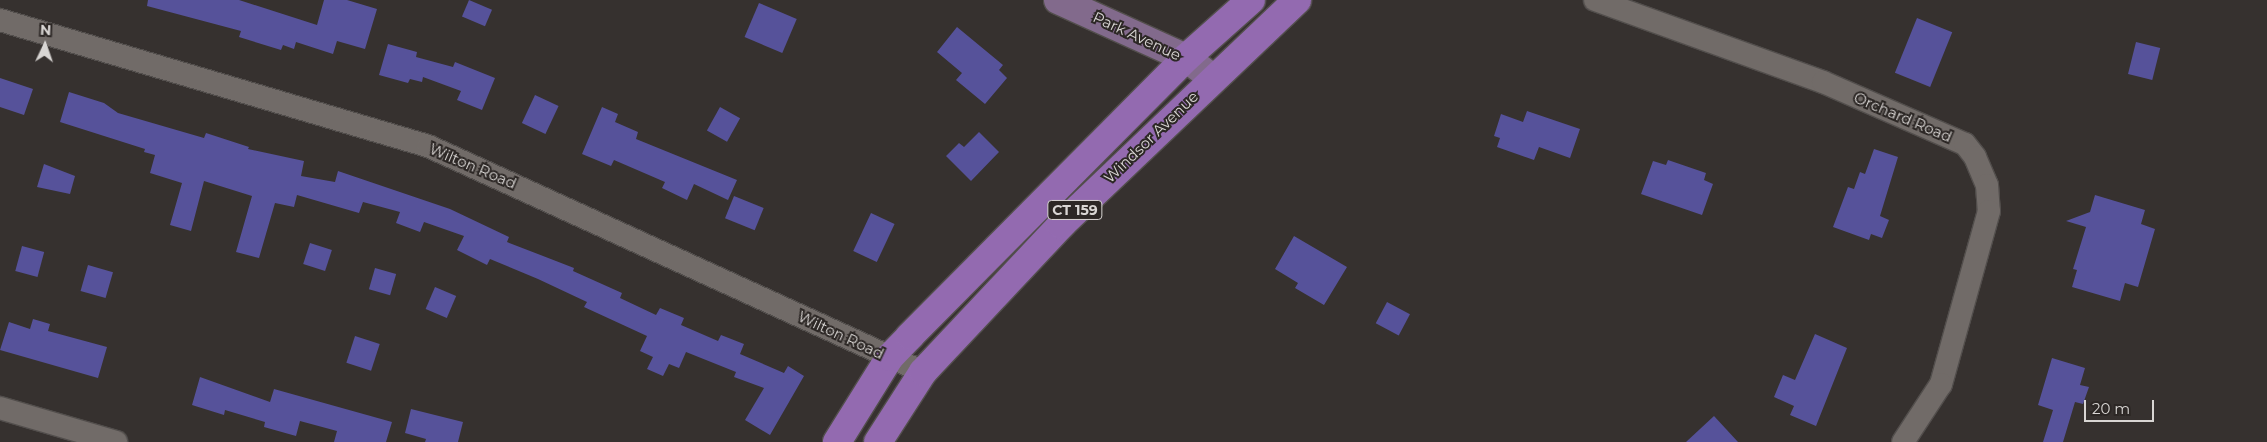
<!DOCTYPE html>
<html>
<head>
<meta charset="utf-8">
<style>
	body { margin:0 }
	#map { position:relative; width:2267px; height:442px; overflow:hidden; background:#36312f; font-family:Montserrat,sans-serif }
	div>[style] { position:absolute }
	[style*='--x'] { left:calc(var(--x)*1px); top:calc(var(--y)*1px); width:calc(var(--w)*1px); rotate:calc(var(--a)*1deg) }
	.building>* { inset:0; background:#56529a; transform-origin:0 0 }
	.roads { filter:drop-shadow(1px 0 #524e4c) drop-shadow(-1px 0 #524e4c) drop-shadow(0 1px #524e4c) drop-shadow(0 -1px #524e4c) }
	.street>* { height:22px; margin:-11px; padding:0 11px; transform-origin:11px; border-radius:11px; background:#716b68 }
	.secondary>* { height:28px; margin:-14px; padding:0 14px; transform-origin:14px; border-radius:14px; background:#826a8c }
	.primary>* { height:28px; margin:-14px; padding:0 14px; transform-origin:14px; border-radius:14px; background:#936ab0 }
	span { translate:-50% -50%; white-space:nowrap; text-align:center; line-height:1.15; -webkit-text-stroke:4px #2c2725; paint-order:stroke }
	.shield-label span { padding:1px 4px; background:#2c2725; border:1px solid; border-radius:4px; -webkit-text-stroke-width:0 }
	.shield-label { font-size:14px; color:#d9d6d4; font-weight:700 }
	.street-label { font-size:15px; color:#d9d6d4 }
	.north { position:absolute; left:20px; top:20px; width:50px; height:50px; -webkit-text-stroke:4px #2c2725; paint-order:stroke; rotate:3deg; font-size:14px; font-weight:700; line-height:20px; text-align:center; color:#d9d6d4 }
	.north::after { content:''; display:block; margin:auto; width:18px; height:22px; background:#d9d6d4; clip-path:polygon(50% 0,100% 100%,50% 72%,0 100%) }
	.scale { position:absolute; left:2084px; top:400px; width:70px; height:22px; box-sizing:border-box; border:2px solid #d9d6d4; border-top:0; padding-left:6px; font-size:15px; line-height:18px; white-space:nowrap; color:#d9d6d4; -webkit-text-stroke:4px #2c2725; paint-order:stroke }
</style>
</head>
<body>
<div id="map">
	<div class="building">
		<i style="clip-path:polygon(148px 0,239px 0,317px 25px,324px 0,347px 0,377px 9px,365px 49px,337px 41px,333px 54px,296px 42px,294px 49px,283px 45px,281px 50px,239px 37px,241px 31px,147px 6px)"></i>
		<i style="left:469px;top:0;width:25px;height:18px;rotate:23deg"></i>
		<i style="left:759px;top:3px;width:41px;height:37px;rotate:23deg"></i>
		<i style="left:1917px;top:18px;width:38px;height:59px;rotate:22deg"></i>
		<i style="clip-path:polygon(957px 27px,1003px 65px,999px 70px,1007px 78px,985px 104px,956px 80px,962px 73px,937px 52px)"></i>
		<i style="left:2136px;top:42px;width:25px;height:33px;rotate:14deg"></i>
		<i style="clip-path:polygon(388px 44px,417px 52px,416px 57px,453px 67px,455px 62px,495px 78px,482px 110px,457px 100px,461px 91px,423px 77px,422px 82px,410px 79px,408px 83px,379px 75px)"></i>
		<i style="clip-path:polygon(0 78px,33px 89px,24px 115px,0 107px)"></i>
		<i style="clip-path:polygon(69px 92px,104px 103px,118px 113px,204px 138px,206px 133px,249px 147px,248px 149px,304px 161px,301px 176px,335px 182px,338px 171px,450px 209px,509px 237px,507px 242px,574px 268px,573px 271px,622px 293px,620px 298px,656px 315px,660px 308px,684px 318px,681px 325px,718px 341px,721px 335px,744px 344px,740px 354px,784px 373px,788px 366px,804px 376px,770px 435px,745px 420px,764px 388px,734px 377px,736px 372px,686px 352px,679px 368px,669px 364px,663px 376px,647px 369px,653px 357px,640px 351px,647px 336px,584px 307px,587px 302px,538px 279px,490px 259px,487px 265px,457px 250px,464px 236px,424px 222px,420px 232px,396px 223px,400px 212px,363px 202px,359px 213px,297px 195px,294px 207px,275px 203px,259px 258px,236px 252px,252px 196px,204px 181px,191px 231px,170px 225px,182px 183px,150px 173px,155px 155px,144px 152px,145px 149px,60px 122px)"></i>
		<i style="left:535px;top:95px;width:26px;height:31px;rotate:25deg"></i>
		<i style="clip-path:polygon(602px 107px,618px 114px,615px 122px,638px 132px,636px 139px,737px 180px,728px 200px,694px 184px,687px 200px,662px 188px,665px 182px,614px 160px,611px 166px,582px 154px)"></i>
		<i style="left:720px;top:107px;width:23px;height:27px;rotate:29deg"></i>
		<i style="clip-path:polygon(1527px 111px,1580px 129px,1570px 158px,1539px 147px,1534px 160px,1497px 147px,1500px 138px,1494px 136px,1501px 114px,1523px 122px)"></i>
		<i style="clip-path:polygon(979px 132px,999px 152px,971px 181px,946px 156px,959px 143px,964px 147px)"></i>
		<i style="clip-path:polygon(1874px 149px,1898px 157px,1880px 216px,1889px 220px,1882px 238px,1871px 234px,1869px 240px,1833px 227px,1848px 187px,1854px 189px,1860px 172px,1865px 174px)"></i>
		<i style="clip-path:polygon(1668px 160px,1706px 173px,1704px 180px,1713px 184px,1702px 215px,1641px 194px,1653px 161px,1666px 165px)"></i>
		<i style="clip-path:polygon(44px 164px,75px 176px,70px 194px,37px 187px)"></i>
		<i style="clip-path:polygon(2095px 195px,2145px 210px,2141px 224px,2155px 229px,2138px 287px,2125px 283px,2120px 301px,2072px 287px,2077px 270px,2073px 269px,2086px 227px,2066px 221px,2090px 212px)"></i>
		<i style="left:734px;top:196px;width:32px;height:24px;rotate:22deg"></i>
		<i style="left:871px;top:213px;width:26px;height:42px;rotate:25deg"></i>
		<i style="clip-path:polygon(1294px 236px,1347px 267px,1324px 305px,1295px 288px,1298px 283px,1275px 269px)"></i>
		<i style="left:310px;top:243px;width:23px;height:22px;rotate:18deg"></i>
		<i style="left:22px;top:246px;width:23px;height:26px;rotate:15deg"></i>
		<i style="left:88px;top:265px;width:26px;height:27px;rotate:16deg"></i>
		<i style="left:375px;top:268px;width:22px;height:22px;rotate:16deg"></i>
		<i style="left:435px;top:287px;width:23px;height:24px;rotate:23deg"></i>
		<i style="left:1387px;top:302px;width:26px;height:24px;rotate:28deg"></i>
		<i style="clip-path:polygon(33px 319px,50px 324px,48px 331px,107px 347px,98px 378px,0 350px,9px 322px,30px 329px)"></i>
		<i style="clip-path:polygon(1815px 334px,1847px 348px,1816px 426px,1790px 415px,1794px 406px,1774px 397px,1783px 375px,1795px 380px)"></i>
		<i style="left:355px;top:336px;width:26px;height:28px;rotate:18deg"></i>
		<i style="clip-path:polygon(2052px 358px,2085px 368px,2080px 385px,2089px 387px,2083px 404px,2075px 402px,2063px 442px,2043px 442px,2053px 410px,2038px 405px)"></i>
		<i style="clip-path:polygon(200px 377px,270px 402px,274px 389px,392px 422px,386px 442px,334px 442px,337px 431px,300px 421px,296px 436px,264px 427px,265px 422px,225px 410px,224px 415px,192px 405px)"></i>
		<i style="clip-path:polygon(411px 409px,463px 422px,458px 442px,425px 442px,426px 439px,405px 433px)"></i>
		<i style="clip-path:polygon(1714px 416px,1738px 442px,1686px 442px)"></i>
	</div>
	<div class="roads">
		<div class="street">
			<i style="--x:1595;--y:0;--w:242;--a:19.8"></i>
			<i style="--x:1823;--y:82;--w:155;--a:23.6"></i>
			<i style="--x:1965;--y:144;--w:16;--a:52"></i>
			<i style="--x:1975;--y:157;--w:30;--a:67"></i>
			<i style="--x:1987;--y:185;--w:26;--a:86"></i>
			<i style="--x:1989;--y:211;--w:180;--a:105.5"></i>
			<i style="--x:1941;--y:384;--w:69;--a:123.2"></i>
			<i style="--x:0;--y:20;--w:446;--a:16.4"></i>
			<i style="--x:428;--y:146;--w:544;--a:24.54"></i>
			<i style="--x:0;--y:408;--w:121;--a:16.3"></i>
		</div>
		<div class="secondary">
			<i style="--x:1058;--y:0;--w:141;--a:24.4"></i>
			<i style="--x:1186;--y:58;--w:34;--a:37"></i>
		</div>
		<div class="primary">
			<i style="--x:837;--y:442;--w:100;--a:-58.1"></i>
			<i style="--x:890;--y:357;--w:29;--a:-46"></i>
			<i style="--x:910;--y:336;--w:392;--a:-45.2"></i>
			<i style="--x:1186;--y:58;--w:87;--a:-41.7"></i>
			<i style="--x:878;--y:442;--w:83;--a:-57.3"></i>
			<i style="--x:923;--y:372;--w:202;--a:-46.8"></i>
			<i style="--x:1061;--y:225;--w:326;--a:-43.6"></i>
		</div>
	</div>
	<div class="shield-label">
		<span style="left:1075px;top:210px">CT 159</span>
	</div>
	<div class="street-label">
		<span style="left:1137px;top:36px;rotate:25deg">Park Avenue</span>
		<span style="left:1903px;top:117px;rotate:23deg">Orchard Road</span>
		<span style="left:1151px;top:137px;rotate:-44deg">Windsor Avenue</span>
		<span style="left:473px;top:166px;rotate:23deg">Wilton Road</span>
		<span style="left:841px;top:335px;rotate:25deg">Wilton Road</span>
	</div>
	<div class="north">N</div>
	<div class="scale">20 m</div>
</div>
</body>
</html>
